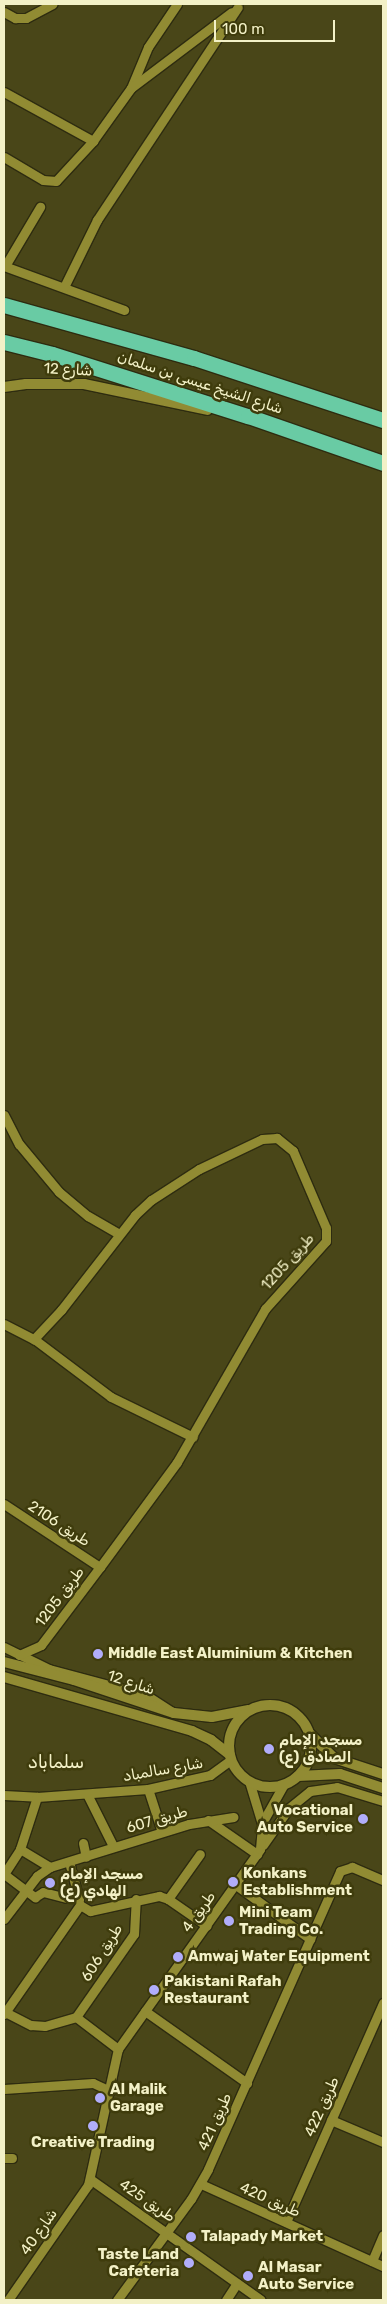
<!DOCTYPE html>
<html>
<head>
<meta charset="utf-8">
<style>
	body { margin:0 }
	#map { position:relative; width:387px; height:2304px; overflow:hidden; background:#494618; font-family:Rubik,"Noto Naskh Arabic",sans-serif }
	div>[style] { position:absolute }
	[style*='--x'] { left:calc(var(--x)*1px); top:calc(var(--y)*1px); width:calc(var(--w)*1px); rotate:calc(var(--a)*1deg) }
	.roads { filter:drop-shadow(1px 0 #2e2c10) drop-shadow(-1px 0 #2e2c10) drop-shadow(0 1px #2e2c10) drop-shadow(0 -1px #2e2c10) }
	.minor>* { height:9px; margin:-4.5px; padding:0 4.5px; transform-origin:4.5px; border-radius:4.5px; background:#918b33 }
	.tertiary>* { height:10px; margin:-5px; padding:0 5px; transform-origin:5px; border-radius:5px; background:#918b33 }
	.tertiary>.ring { margin:-5px; padding:0; box-sizing:content-box; background:none; border:10px solid #918b33; border-radius:50% }
	.motorway>* { height:15px; margin:-7.5px; padding:0 7.5px; transform-origin:7.5px; border-radius:7.5px; background:#69cba4 }
	.dots>* { width:14px; height:14px; translate:-50% -50%; box-sizing:border-box; border:2px solid #3f3c0c; border-radius:50% }
	span { translate:-50% -50%; white-space:nowrap; text-align:center; line-height:1.15; -webkit-text-stroke:5px #3f3c0c; paint-order:stroke }
	.street-label { font-size:15px; color:#f3f1c7 }
	.poi-label { font-size:15px; color:#f3f1c7; font-weight:700 }
	.left { translate:0 -50%; text-align:left }
	.right { translate:-100% -50%; text-align:right }
	.quarter-label { font-size:18px; color:#f3f1c7 }
	.frame { position:absolute; inset:0; border:5px solid #f3f1c7; pointer-events:none }
	.scale { position:absolute; left:214px; top:20px; width:121px; height:22px; box-sizing:border-box; border:2px solid #f3f1c7; border-top:0; padding-left:6px; font-size:15px; line-height:18px; white-space:nowrap; color:#f3f1c7; -webkit-text-stroke:4px #3f3c0c; paint-order:stroke }
</style>
</head>
<body>
<div id="map">
	<div class="roads">
		<div class="minor">
			<i style="--x:4;--y:12;--w:13;--a:29"></i>
			<i style="--x:15;--y:18;--w:11;--a:0"></i>
			<i style="--x:26;--y:18;--w:30;--a:-28"></i>
			<i style="--x:131;--y:88;--w:44;--a:-67.5"></i>
			<i style="--x:148;--y:47;--w:52;--a:-56"></i>
			<i style="--x:4;--y:92;--w:102;--a:28.8"></i>
			<i style="--x:4;--y:157;--w:45;--a:30.5"></i>
			<i style="--x:43;--y:180;--w:13;--a:4"></i>
			<i style="--x:56;--y:181;--w:54;--a:-47.2"></i>
			<i style="--x:93;--y:141;--w:65;--a:-54.4"></i>
			<i style="--x:131;--y:88;--w:126;--a:-37"></i>
			<i style="--x:4;--y:266;--w:128;--a:20.1"></i>
			<i style="--x:5;--y:266;--w:69;--a:-59.3"></i>
			<i style="--x:64;--y:287;--w:75;--a:-63.8"></i>
			<i style="--x:97;--y:220;--w:255;--a:-56.5"></i>
			<i style="--x:4;--y:1115;--w:33;--a:63"></i>
			<i style="--x:19;--y:1144;--w:62;--a:50.2"></i>
			<i style="--x:59;--y:1192;--w:38;--a:40"></i>
			<i style="--x:88;--y:1216;--w:36;--a:30"></i>
			<i style="--x:4;--y:1324;--w:34;--a:27"></i>
			<i style="--x:34;--y:1339;--w:96;--a:37"></i>
			<i style="--x:111;--y:1397;--w:91;--a:26"></i>
			<i style="--x:4;--y:1504;--w:115;--a:33.3"></i>
			<i style="--x:4;--y:1647;--w:50;--a:26.1"></i>
			<i style="--x:49;--y:1669;--w:100;--a:15"></i>
			<i style="--x:146;--y:1695;--w:30;--a:33"></i>
			<i style="--x:19;--y:1655;--w:24;--a:-24"></i>
			<i style="--x:41;--y:1645;--w:98;--a:-52.9"></i>
			<i style="--x:100;--y:1567;--w:130;--a:-53.7"></i>
			<i style="--x:177;--y:1462;--w:177;--a:-60.1"></i>
			<i style="--x:265;--y:1309;--w:91;--a:-48.1"></i>
			<i style="--x:326;--y:1241;--w:13;--a:-90"></i>
			<i style="--x:326;--y:1228;--w:84;--a:-113.2"></i>
			<i style="--x:293;--y:1151;--w:21;--a:-141"></i>
			<i style="--x:277;--y:1138;--w:15;--a:176"></i>
			<i style="--x:262;--y:1139;--w:70;--a:154.5"></i>
			<i style="--x:199;--y:1169;--w:57;--a:147.1"></i>
			<i style="--x:151;--y:1200;--w:22;--a:137"></i>
			<i style="--x:135;--y:1215;--w:120;--a:127.9"></i>
			<i style="--x:61;--y:1310;--w:40;--a:133"></i>
			<i style="--x:148;--y:1789;--w:45;--a:72"></i>
			<i style="--x:87;--y:1794;--w:58;--a:63.4"></i>
			<i style="--x:4;--y:1795;--w:33;--a:3"></i>
			<i style="--x:37;--y:1797;--w:111;--a:-4.1"></i>
			<i style="--x:148;--y:1789;--w:64;--a:-12.7"></i>
			<i style="--x:210;--y:1775;--w:26;--a:-36"></i>
			<i style="--x:208;--y:1820;--w:60;--a:34.8"></i>
			<i style="--x:262;--y:1823;--w:45;--a:-60.6"></i>
			<i style="--x:83;--y:1843;--w:14;--a:78"></i>
			<i style="--x:263;--y:1845;--w:45;--a:-54.9"></i>
			<i style="--x:289;--y:1808;--w:27;--a:-39"></i>
			<i style="--x:310;--y:1791;--w:27;--a:-8"></i>
			<i style="--x:337;--y:1787;--w:48;--a:16.9"></i>
			<i style="--x:20;--y:1849;--w:35;--a:31"></i>
			<i style="--x:69;--y:1862;--w:39;--a:75"></i>
			<i style="--x:4;--y:1874;--w:30;--a:-57"></i>
			<i style="--x:20;--y:1849;--w:55;--a:-71.9"></i>
			<i style="--x:4;--y:1874;--w:39;--a:37"></i>
			<i style="--x:35;--y:1897;--w:9;--a:-32"></i>
			<i style="--x:43;--y:1892;--w:25;--a:14"></i>
			<i style="--x:67;--y:1898;--w:10;--a:-11"></i>
			<i style="--x:236;--y:1885;--w:92;--a:36.1"></i>
			<i style="--x:168;--y:1899;--w:55;--a:-54.6"></i>
			<i style="--x:80;--y:1905;--w:12;--a:31"></i>
			<i style="--x:90;--y:1911;--w:71;--a:-12.3"></i>
			<i style="--x:159;--y:1896;--w:9;--a:18"></i>
			<i style="--x:168;--y:1899;--w:47;--a:34.7"></i>
			<i style="--x:4;--y:1919;--w:54;--a:-52.5"></i>
			<i style="--x:37;--y:1876;--w:16;--a:-35"></i>
			<i style="--x:50;--y:1867;--w:145;--a:-17.2"></i>
			<i style="--x:189;--y:1824;--w:45;--a:-9"></i>
			<i style="--x:145;--y:2011;--w:125;--a:35.2"></i>
			<i style="--x:5;--y:2012;--w:29;--a:27"></i>
			<i style="--x:31;--y:2025;--w:14;--a:4"></i>
			<i style="--x:45;--y:2026;--w:32;--a:-16"></i>
			<i style="--x:76;--y:2017;--w:101;--a:-55.1"></i>
			<i style="--x:134;--y:1934;--w:35;--a:-87"></i>
			<i style="--x:4;--y:2014;--w:133;--a:-55.1"></i>
			<i style="--x:76;--y:2017;--w:53;--a:37.3"></i>
			<i style="--x:4;--y:2089;--w:89;--a:-3.9"></i>
			<i style="--x:93;--y:2083;--w:19;--a:25"></i>
			<i style="--x:331;--y:2120;--w:56;--a:22.9"></i>
			<i style="--x:4;--y:2158;--w:8;--a:0"></i>
			<i style="--x:90;--y:2179;--w:209;--a:35.3"></i>
			<i style="--x:201;--y:2184;--w:200;--a:24.3"></i>
			<i style="--x:286;--y:2222;--w:240;--a:-66.1"></i>
			<i style="--x:372;--y:2261;--w:28;--a:-67"></i>
			<i style="--x:8;--y:2300;--w:140;--a:-55.2"></i>
			<i style="--x:88;--y:2185;--w:139;--a:-77.6"></i>
			<i style="--x:118;--y:2049;--w:245;--a:-54.6"></i>
			<i style="--x:260;--y:1849;--w:25;--a:-85"></i>
			<i style="--x:262;--y:1824;--w:45;--a:-106.8"></i>
			<i style="--x:117;--y:2300;--w:125;--a:-53.8"></i>
			<i style="--x:191;--y:2199;--w:34;--a:-60"></i>
			<i style="--x:208;--y:2169;--w:326;--a:-66.1"></i>
			<i style="--x:340;--y:1871;--w:13;--a:-18"></i>
			<i style="--x:352;--y:1867;--w:34;--a:23"></i>
			<i style="--x:226;--y:2300;--w:20;--a:-57"></i>
		</div>
		<div class="tertiary">
			<i style="--x:4;--y:387;--w:22;--a:-8"></i>
			<i style="--x:26;--y:384;--w:58;--a:0"></i>
			<i style="--x:84;--y:384;--w:126;--a:11.9"></i>
			<i style="--x:4;--y:1662;--w:72;--a:14.4"></i>
			<i style="--x:74;--y:1680;--w:105;--a:18.3"></i>
			<i style="--x:174;--y:1713;--w:38;--a:6"></i>
			<i style="--x:212;--y:1717;--w:36;--a:-11"></i>
			<i style="--x:4;--y:1677;--w:196;--a:16"></i>
			<i style="--x:192;--y:1731;--w:21;--a:25"></i>
			<i style="--x:211;--y:1740;--w:24;--a:38"></i>
			<i class="ring" style="left:229px;top:1705px;width:72px;height:72px"></i>
			<i style="--x:310;--y:1734;--w:34;--a:45"></i>
			<i style="--x:334;--y:1758;--w:52;--a:18.1"></i>
			<i style="--x:298;--y:1776;--w:42;--a:-2.7"></i>
			<i style="--x:340;--y:1774;--w:45;--a:18"></i>
		</div>
		<div class="motorway">
			<i style="--x:4;--y:305;--w:197;--a:15.6"></i>
			<i style="--x:194;--y:358;--w:199;--a:18.2"></i>
			<i style="--x:4;--y:342;--w:49;--a:14"></i>
			<i style="--x:52;--y:354;--w:206;--a:17.6"></i>
			<i style="--x:248;--y:416;--w:143;--a:19.2"></i>
		</div>
	</div>
	<div class="dots">
		<i style="left:98px;top:1654px;background:#b1adfa"></i>
		<i style="left:269px;top:1749px;background:#b1adfa"></i>
		<i style="left:363px;top:1819px;background:#b1adfa"></i>
		<i style="left:233px;top:1882px;background:#b1adfa"></i>
		<i style="left:50px;top:1883px;background:#b1adfa"></i>
		<i style="left:229px;top:1921px;background:#b1adfa"></i>
		<i style="left:178px;top:1957px;background:#b1adfa"></i>
		<i style="left:154px;top:1990px;background:#b1adfa"></i>
		<i style="left:100px;top:2098px;background:#b1adfa"></i>
		<i style="left:93px;top:2126px;background:#b1adfa"></i>
		<i style="left:191px;top:2237px;background:#b1adfa"></i>
		<i style="left:189px;top:2263px;background:#b1adfa"></i>
		<i style="left:248px;top:2276px;background:#b1adfa"></i>
	</div>
	<div class="street-label">
		<span style="left:68px;top:370px;rotate:3deg">شارع 12</span>
		<span style="left:200px;top:383px;rotate:18deg">شارع الشيخ عيسى بن سلمان</span>
		<span style="left:288px;top:1262px;rotate:-48deg">طريق 1205</span>
		<span style="left:59px;top:1524px;rotate:33deg">طريق 2106</span>
		<span style="left:60px;top:1597px;rotate:-53deg">طريق 1205</span>
		<span style="left:131px;top:1683px;rotate:18deg">شارع 12</span>
		<span style="left:163px;top:1770px;rotate:-10deg">شارع سالمباد</span>
		<span style="left:157px;top:1820px;rotate:-16deg">طريق 607</span>
		<span style="left:199px;top:1912px;rotate:-54deg">طريق 4</span>
		<span style="left:102px;top:1953px;rotate:-58deg">طريق 606</span>
		<span style="left:322px;top:2107px;rotate:-66deg">طريق 422</span>
		<span style="left:215px;top:2122px;rotate:-66deg">طريق 421</span>
		<span style="left:270px;top:2200px;rotate:24deg">طريق 420</span>
		<span style="left:147px;top:2201px;rotate:34deg">طريق 425</span>
		<span style="left:39px;top:2232px;rotate:-55deg">شارع 40</span>
	</div>
	<div class="poi-label">
		<span class="left" style="left:108px;top:1654px">Middle East Aluminium &amp; Kitchen</span>
		<span class="left" style="left:279px;top:1749px">مسجد الإمام<br>الصادق (ع)</span>
		<span class="right" style="left:353px;top:1819px">Vocational<br>Auto Service</span>
		<span class="left" style="left:243px;top:1882px">Konkans<br>Establishment</span>
		<span class="left" style="left:60px;top:1883px">مسجد الإمام<br>الهادي (ع)</span>
		<span class="left" style="left:239px;top:1921px">Mini Team<br>Trading Co.</span>
		<span class="left" style="left:188px;top:1957px">Amwaj Water Equipment</span>
		<span class="left" style="left:164px;top:1990px">Pakistani Rafah<br>Restaurant</span>
		<span class="left" style="left:110px;top:2098px">Al Malik<br>Garage</span>
		<span style="left:93px;top:2143px">Creative Trading</span>
		<span class="left" style="left:201px;top:2237px">Talapady Market</span>
		<span class="right" style="left:179px;top:2263px">Taste Land<br>Cafeteria</span>
		<span class="left" style="left:258px;top:2276px">Al Masar<br>Auto Service</span>
	</div>
	<div class="quarter-label">
		<span style="left:56px;top:1762px">سلماباد</span>
	</div>
	<div class="frame"></div>
	<div class="scale">100 m</div>
</div>
</body>
</html>
